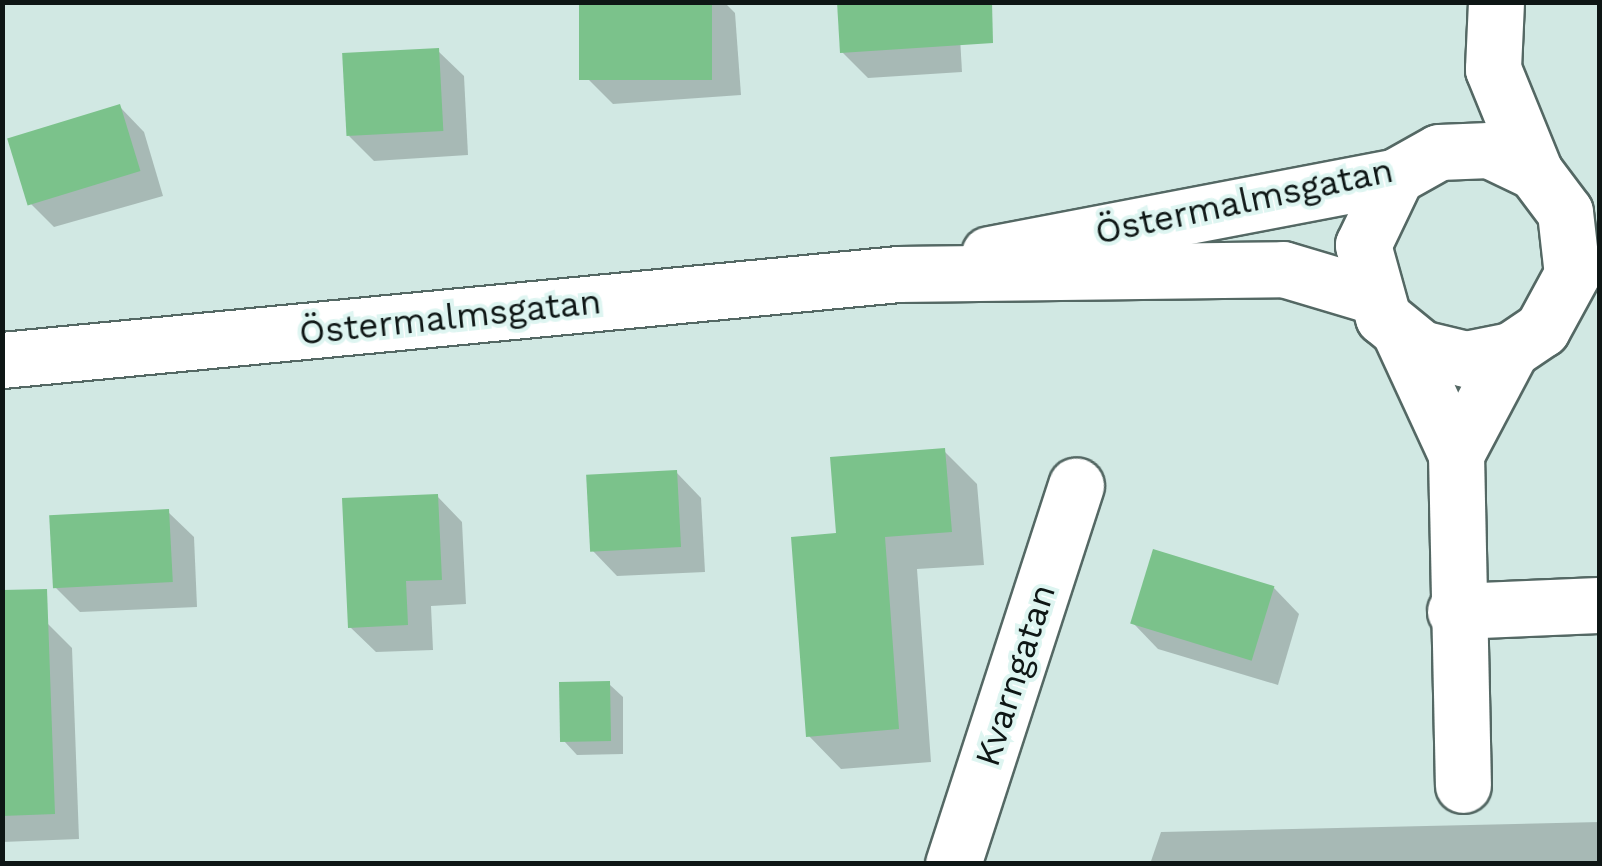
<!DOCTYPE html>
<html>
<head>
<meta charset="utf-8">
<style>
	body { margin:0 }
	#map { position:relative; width:1602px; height:866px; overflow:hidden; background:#d1e8e3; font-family:"Work Sans",sans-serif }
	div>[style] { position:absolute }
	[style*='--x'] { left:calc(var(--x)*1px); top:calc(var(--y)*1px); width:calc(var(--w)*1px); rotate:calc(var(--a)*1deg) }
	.shadow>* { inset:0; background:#0003 }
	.building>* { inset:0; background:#7bc28b; transform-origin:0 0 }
	.roads { filter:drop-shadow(2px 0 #546864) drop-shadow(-2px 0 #546864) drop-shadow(0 2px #546864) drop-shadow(0 -2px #546864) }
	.minor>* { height:55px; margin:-27.5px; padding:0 27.5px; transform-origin:27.5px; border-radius:27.5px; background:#fff }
	.major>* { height:55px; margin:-27.5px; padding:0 27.5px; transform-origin:27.5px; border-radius:27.5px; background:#fff }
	span { translate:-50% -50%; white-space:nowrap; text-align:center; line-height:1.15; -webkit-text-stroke:8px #def5f1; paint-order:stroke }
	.street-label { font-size:35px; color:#0e1615 }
	.frame { position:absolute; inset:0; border:5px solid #0e1615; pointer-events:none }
</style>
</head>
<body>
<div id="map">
	<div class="shadow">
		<i style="clip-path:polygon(581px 2px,724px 2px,735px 13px,741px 95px,613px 104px,588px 79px)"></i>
		<i style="clip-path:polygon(958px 2px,962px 72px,868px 78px,842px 52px)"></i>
		<i style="clip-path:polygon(438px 51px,464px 76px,468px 155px,374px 161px,349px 136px)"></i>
		<i style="clip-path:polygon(119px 106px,144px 132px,163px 196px,54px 227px,28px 201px)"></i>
		<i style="clip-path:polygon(944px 451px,977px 484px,984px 565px,917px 569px,931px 762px,841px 769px,808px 735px,839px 536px)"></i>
		<i style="clip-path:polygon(676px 472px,701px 498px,705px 572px,617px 576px,592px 550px)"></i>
		<i style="clip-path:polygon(437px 496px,462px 522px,466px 604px,431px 606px,433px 650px,376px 652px,350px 627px)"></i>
		<i style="clip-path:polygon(168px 512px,194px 537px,197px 607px,80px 612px,54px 586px)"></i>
		<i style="clip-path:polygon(1274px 588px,1299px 614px,1278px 685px,1158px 649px,1133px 623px)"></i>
		<i style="clip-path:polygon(47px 623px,72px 648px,79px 839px,2px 842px,2px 625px)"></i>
		<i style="clip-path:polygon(609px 684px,623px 697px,623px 754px,577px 755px,564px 741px)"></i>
		<i style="clip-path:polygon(1600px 822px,1600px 864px,1150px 864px,1161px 832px)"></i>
	</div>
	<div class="building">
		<i style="left:579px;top:2px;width:133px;height:78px"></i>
		<i style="clip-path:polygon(837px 2px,992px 2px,993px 43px,840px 53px)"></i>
		<i style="left:439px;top:48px;width:83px;height:97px;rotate:87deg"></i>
		<i style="left:120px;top:104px;width:70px;height:118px;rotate:73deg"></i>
		<i style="clip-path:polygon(945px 448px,952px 532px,885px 537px,899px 729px,806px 737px,791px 537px,836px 533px,830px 457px)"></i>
		<i style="left:677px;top:470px;width:77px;height:91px;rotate:87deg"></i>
		<i style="clip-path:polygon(438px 494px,442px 580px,406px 581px,408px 625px,348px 628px,342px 498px)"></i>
		<i style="left:169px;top:509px;width:73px;height:120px;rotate:87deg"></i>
		<i style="left:1153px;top:549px;width:127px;height:78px;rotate:17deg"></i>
		<i style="clip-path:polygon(47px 589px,55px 814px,2px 816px,2px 590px)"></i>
		<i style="left:610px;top:681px;width:60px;height:51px;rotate:89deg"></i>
	</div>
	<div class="roads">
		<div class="minor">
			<i style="--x:1496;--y:2;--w:67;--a:92.6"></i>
			<i style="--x:1493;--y:69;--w:111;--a:67.8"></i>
			<i style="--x:1401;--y:335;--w:131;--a:65.2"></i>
			<i style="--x:1456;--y:454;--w:331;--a:88.8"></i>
			<i style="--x:1456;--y:454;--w:118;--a:-62.1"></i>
			<i style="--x:1455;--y:611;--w:145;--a:-2.4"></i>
			<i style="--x:953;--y:864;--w:398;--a:-72"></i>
		</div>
		<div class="major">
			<i style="--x:989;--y:254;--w:414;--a:-10.8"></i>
			<i style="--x:1396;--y:176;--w:49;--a:-29.2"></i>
			<i style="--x:1439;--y:152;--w:50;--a:-2.3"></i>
			<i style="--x:1489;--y:150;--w:51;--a:25.6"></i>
			<i style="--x:1535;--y:172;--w:50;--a:53.1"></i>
			<i style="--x:1565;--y:212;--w:62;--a:83.6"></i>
			<i style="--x:1572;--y:274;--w:63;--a:118.6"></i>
			<i style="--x:1542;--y:329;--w:37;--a:146"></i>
			<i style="--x:1511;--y:350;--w:46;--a:168.7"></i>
			<i style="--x:1466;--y:359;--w:46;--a:-166.3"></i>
			<i style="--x:1421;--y:348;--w:49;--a:-140.8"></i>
			<i style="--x:1383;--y:317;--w:75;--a:-105.5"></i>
			<i style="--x:1363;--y:245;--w:76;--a:-64.4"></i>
			<i style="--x:2;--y:360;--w:900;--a:-5.48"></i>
			<i style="--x:898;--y:274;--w:385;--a:-0.7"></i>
			<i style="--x:1283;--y:269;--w:91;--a:16.6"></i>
		</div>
	</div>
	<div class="street-label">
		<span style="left:1244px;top:201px;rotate:-12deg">Östermalmsgatan</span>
		<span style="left:450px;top:317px;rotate:-6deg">Östermalmsgatan</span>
		<span style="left:1015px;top:675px;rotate:-72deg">Kvarngatan</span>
	</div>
	<div class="frame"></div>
</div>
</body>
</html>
